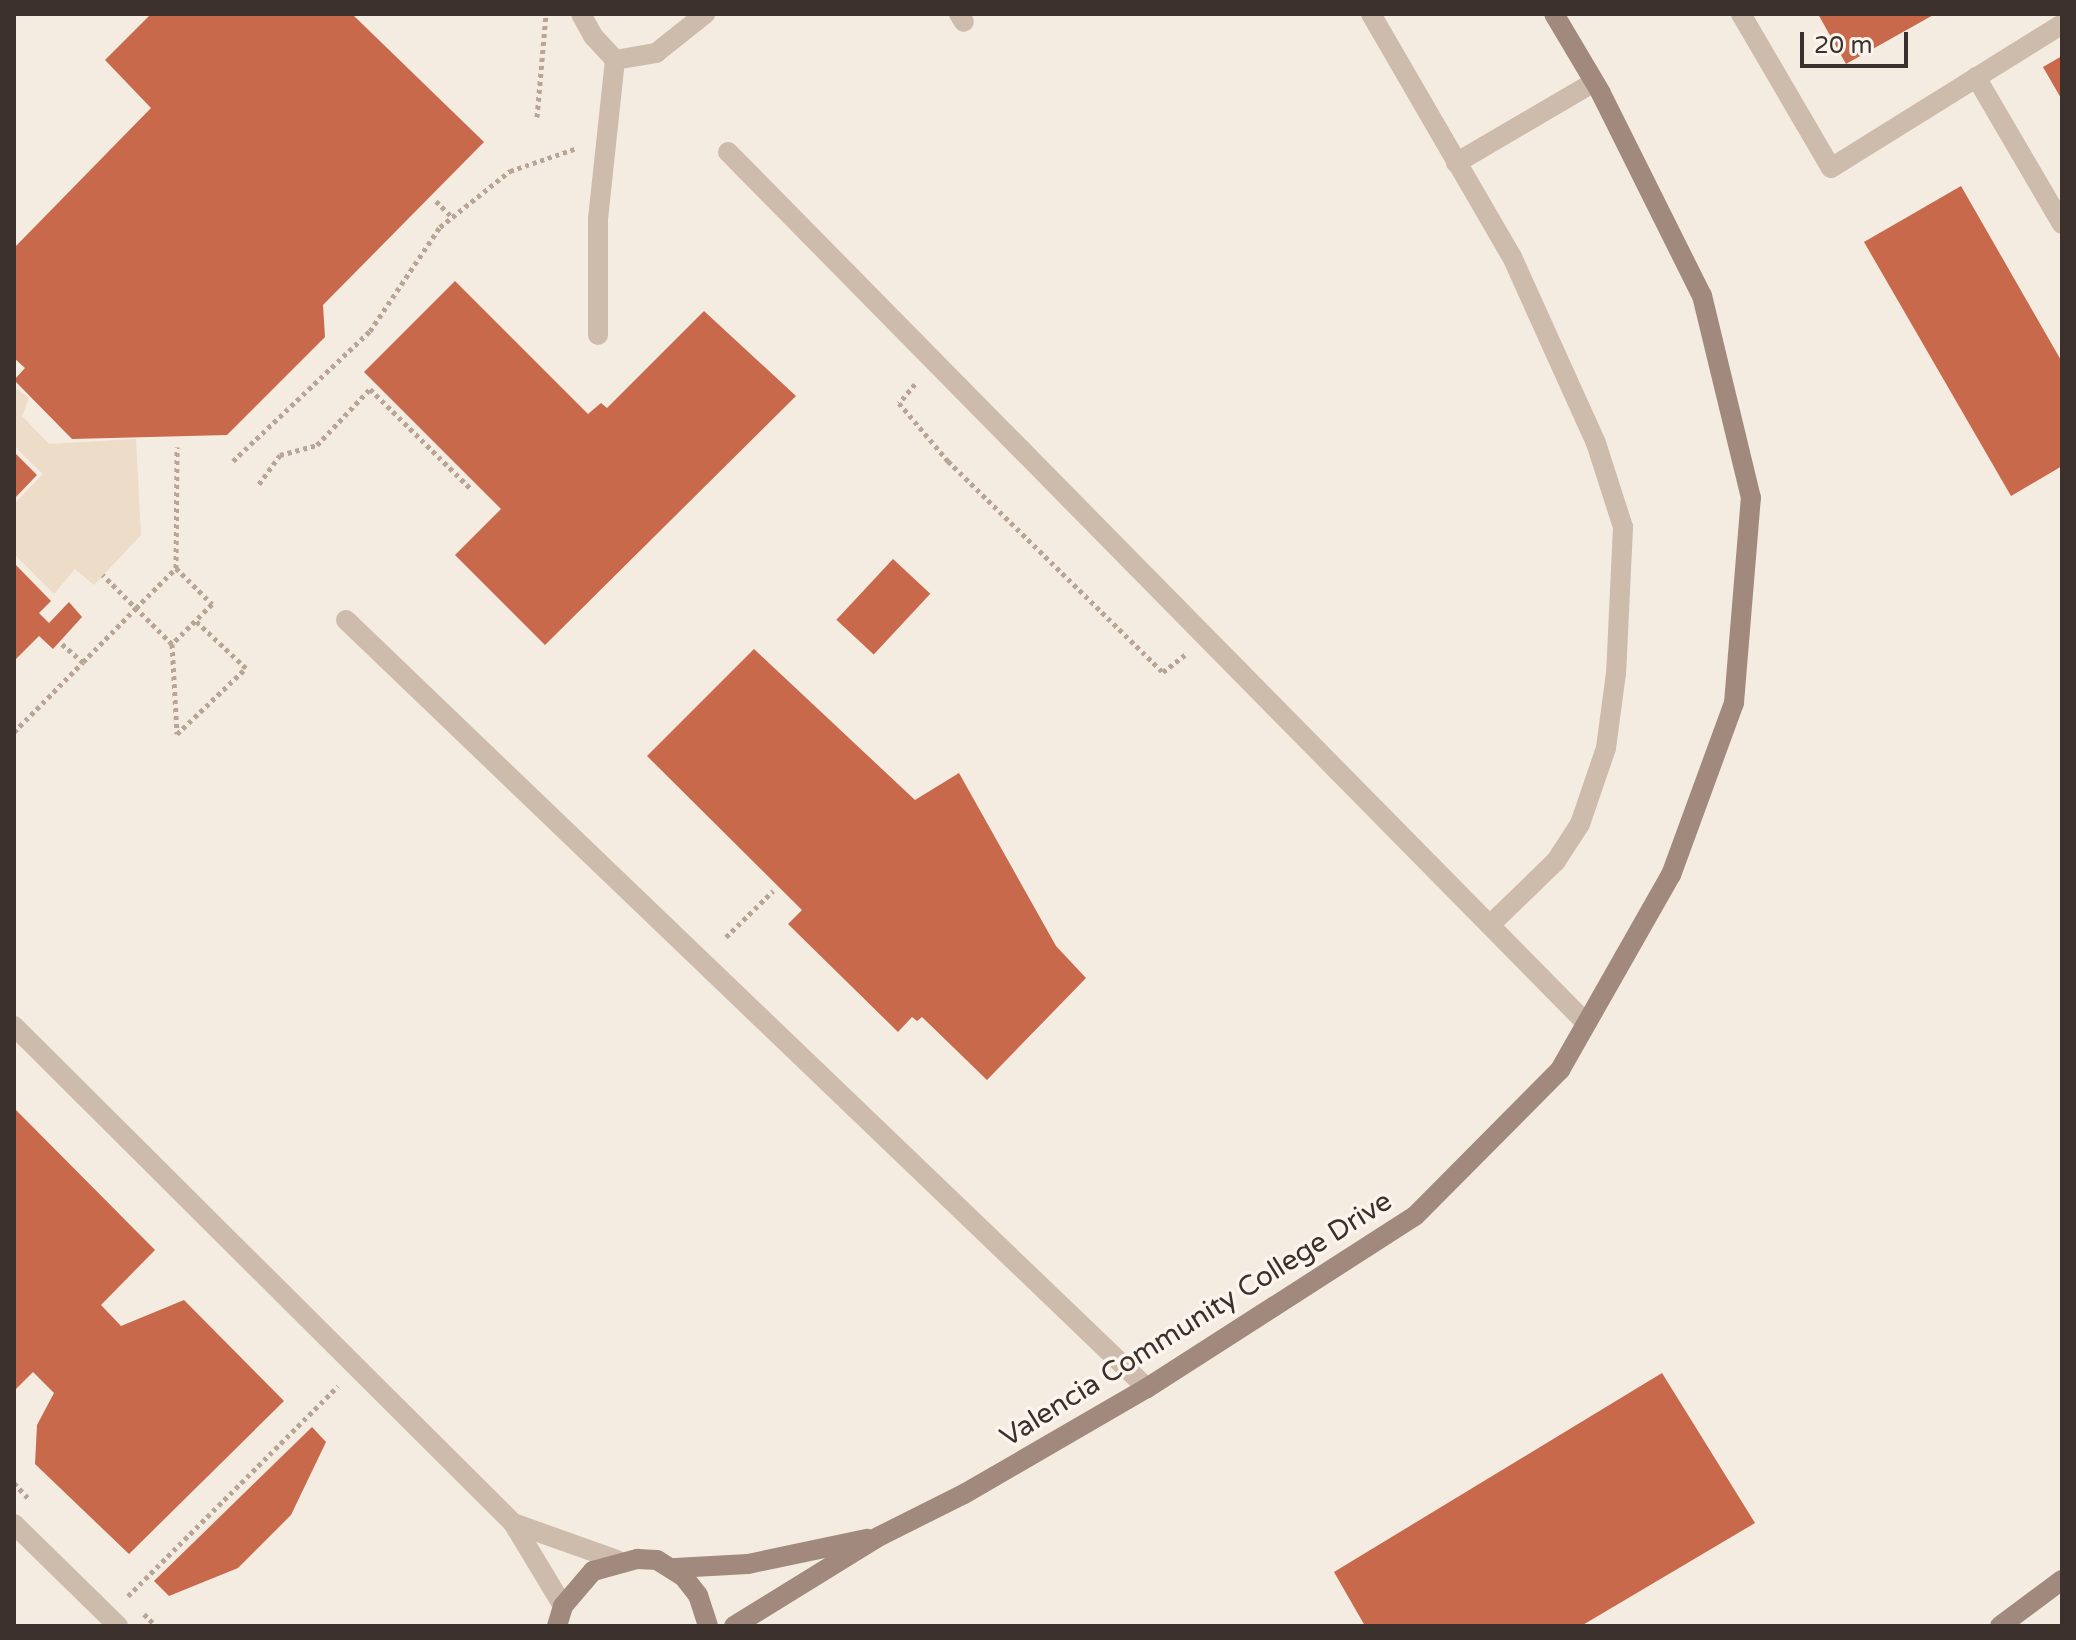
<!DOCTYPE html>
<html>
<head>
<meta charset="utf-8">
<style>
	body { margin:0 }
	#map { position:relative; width:2076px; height:1640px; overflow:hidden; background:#f4ebe1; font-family:"Varela Round",sans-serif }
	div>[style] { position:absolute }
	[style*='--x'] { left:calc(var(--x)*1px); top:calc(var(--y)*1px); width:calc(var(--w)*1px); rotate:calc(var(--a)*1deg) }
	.plaza>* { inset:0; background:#ecdcc8 }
	.building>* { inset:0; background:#c8694b; transform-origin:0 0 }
	.path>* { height:5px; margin-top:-2.5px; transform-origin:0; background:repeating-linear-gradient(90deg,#b9a596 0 4px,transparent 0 8px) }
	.lane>* { height:20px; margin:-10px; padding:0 10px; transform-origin:10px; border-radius:10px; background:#cdbbac }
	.street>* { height:20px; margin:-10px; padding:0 10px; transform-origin:10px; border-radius:10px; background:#cdbbac }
	.secondary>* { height:20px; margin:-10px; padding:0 10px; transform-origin:10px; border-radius:10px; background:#a18a7d }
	span { translate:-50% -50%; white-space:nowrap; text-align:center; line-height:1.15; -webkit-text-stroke:7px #fbf5ee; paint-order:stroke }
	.street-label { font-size:28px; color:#3b302b }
	.frame { position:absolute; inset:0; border:16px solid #3b302b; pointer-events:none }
	.scale { position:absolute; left:1800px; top:32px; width:108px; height:36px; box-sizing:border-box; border:4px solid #3b302b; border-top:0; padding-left:10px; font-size:24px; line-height:28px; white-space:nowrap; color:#3b302b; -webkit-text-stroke:6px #fbf5ee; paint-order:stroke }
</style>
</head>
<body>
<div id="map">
	<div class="plaza">
		<i style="clip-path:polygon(14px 387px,29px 398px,22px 416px,49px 444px,136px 439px,141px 535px,94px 585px,75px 569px,54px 594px,14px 554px,14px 504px,43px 474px,14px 446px)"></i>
	</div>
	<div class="building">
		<i style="clip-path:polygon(151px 14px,352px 14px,484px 142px,323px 305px,325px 337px,227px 435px,72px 439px,14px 380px,25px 368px,14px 358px,14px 248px,151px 108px,105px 60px)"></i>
		<i style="clip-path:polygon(1818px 14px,1935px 14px,1846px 64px)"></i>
		<i style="clip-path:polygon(2062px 56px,2062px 100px,2043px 67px)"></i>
		<i style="clip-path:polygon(1961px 186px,2062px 362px,2062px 466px,2011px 496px,1864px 242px)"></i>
		<i style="clip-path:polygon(455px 281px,588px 414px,601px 403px,607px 408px,704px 311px,796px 396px,545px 645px,455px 555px,501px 509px,364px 372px)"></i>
		<i style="clip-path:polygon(14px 452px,37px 475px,14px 499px)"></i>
		<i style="left:893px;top:559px;width:51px;height:83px;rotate:43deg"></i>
		<i style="clip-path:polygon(14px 563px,51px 601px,39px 613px,49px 623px,69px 602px,82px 617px,53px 649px,39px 636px,14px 661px)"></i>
		<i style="clip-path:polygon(754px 649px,915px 800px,959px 773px,1056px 946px,1086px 978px,987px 1080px,922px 1017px,917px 1021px,912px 1017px,898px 1032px,788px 924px,802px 910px,647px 756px)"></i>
		<i style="clip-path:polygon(14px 1108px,155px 1250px,101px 1305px,121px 1326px,184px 1300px,284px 1401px,129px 1554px,35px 1464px,37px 1425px,54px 1393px,33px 1372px,14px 1391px)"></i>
		<i style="clip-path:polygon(1662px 1373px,1755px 1523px,1581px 1626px,1365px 1626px,1334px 1572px)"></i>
		<i style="clip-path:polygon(312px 1427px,326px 1442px,291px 1515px,238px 1568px,169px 1596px,154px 1581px)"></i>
	</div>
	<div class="path">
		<i style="--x:537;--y:117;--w:103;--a:-85"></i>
		<i style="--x:436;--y:201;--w:23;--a:45"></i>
		<i style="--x:915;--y:384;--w:25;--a:130"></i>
		<i style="--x:899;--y:403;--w:76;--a:49.8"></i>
		<i style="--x:948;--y:461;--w:301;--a:44.5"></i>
		<i style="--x:1163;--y:672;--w:28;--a:-38"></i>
		<i style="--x:233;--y:461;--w:189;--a:-43.5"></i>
		<i style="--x:370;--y:331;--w:125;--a:-56.1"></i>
		<i style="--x:440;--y:227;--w:90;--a:-38.7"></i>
		<i style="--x:510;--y:171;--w:71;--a:-18.9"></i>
		<i style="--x:259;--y:484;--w:36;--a:-54"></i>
		<i style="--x:280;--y:455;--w:38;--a:-15"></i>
		<i style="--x:317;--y:445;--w:77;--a:-46.6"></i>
		<i style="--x:370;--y:389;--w:142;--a:44.7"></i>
		<i style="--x:176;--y:568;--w:121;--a:-89.5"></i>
		<i style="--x:62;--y:644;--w:28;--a:41"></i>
		<i style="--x:172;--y:644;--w:90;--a:86.8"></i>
		<i style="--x:177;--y:734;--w:95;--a:-43.7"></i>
		<i style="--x:246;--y:668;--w:69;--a:-136.8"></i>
		<i style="--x:14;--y:732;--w:98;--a:-45.4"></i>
		<i style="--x:83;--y:662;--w:76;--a:-45.5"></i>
		<i style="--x:136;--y:608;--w:57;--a:-45"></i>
		<i style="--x:176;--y:568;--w:51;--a:45"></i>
		<i style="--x:212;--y:604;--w:57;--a:135"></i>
		<i style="--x:172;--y:644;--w:98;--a:-135"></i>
		<i style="--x:726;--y:937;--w:66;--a:-44.4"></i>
		<i style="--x:14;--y:1483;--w:23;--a:47"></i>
		<i style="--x:128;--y:1596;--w:297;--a:-45"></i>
		<i style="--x:144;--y:1614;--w:17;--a:45"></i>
	</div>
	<div class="lane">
		<i style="--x:581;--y:14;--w:25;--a:61"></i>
		<i style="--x:593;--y:36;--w:33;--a:47"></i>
		<i style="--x:615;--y:60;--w:42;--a:-9.7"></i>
		<i style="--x:656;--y:53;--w:63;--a:-38.5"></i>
		<i style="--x:959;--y:14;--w:9;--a:58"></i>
		<i style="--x:1371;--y:14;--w:281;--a:59.9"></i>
		<i style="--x:1512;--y:257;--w:204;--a:65.7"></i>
		<i style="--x:1596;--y:443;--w:88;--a:72.2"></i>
		<i style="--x:1623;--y:527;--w:146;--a:92.7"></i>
		<i style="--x:1616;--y:673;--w:76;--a:97.6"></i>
		<i style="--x:1606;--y:748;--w:80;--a:108.9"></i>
		<i style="--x:1580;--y:824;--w:44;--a:123"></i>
		<i style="--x:1556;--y:861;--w:92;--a:135.9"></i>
		<i style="--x:728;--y:152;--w:1223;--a:45.43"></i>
		<i style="--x:1456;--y:163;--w:160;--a:-30.4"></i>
		<i style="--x:598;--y:335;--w:116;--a:-90"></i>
		<i style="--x:598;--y:219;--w:160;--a:-83.9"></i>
		<i style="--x:346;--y:620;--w:1110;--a:43.8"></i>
		<i style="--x:14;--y:1026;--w:704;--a:44.88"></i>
		<i style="--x:513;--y:1523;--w:97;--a:58.9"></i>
		<i style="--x:513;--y:1523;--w:110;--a:19.6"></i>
		<i style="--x:14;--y:1524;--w:146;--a:44.4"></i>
	</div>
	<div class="street">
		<i style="--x:1741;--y:14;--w:178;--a:59.7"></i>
		<i style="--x:1831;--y:168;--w:272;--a:-31.9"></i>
		<i style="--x:1976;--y:77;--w:170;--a:59.7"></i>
	</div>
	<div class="secondary">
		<i style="--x:675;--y:1568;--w:73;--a:-3.1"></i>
		<i style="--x:748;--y:1564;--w:122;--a:-11.9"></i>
		<i style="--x:557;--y:1626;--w:21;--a:-73"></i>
		<i style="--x:563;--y:1606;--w:46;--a:-49.4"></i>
		<i style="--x:593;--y:1571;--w:46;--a:-15.3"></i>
		<i style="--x:637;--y:1559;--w:20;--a:3"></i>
		<i style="--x:657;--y:1560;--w:31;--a:32"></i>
		<i style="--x:683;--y:1576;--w:24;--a:52"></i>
		<i style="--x:698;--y:1595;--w:33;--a:72"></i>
		<i style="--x:734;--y:1626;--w:169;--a:-31.7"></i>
		<i style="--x:878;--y:1537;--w:96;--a:-26.6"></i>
		<i style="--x:964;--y:1494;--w:211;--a:-30.1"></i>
		<i style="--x:1147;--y:1388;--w:318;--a:-32.7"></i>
		<i style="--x:1415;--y:1216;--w:206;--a:-45.2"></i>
		<i style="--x:1560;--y:1070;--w:224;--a:-60.4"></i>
		<i style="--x:1671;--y:875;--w:183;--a:-69.9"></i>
		<i style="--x:1734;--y:703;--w:206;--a:-85.3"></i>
		<i style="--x:1751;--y:498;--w:208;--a:-103.6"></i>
		<i style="--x:1702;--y:296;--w:227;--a:-116.5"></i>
		<i style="--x:1601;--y:93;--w:92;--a:-120.7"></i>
		<i style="--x:2000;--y:1626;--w:77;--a:-36.6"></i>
	</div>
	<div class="street-label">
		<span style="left:1196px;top:1319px;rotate:-32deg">Valencia Community College Drive</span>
	</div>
	<div class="frame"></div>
	<div class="scale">20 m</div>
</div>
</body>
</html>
